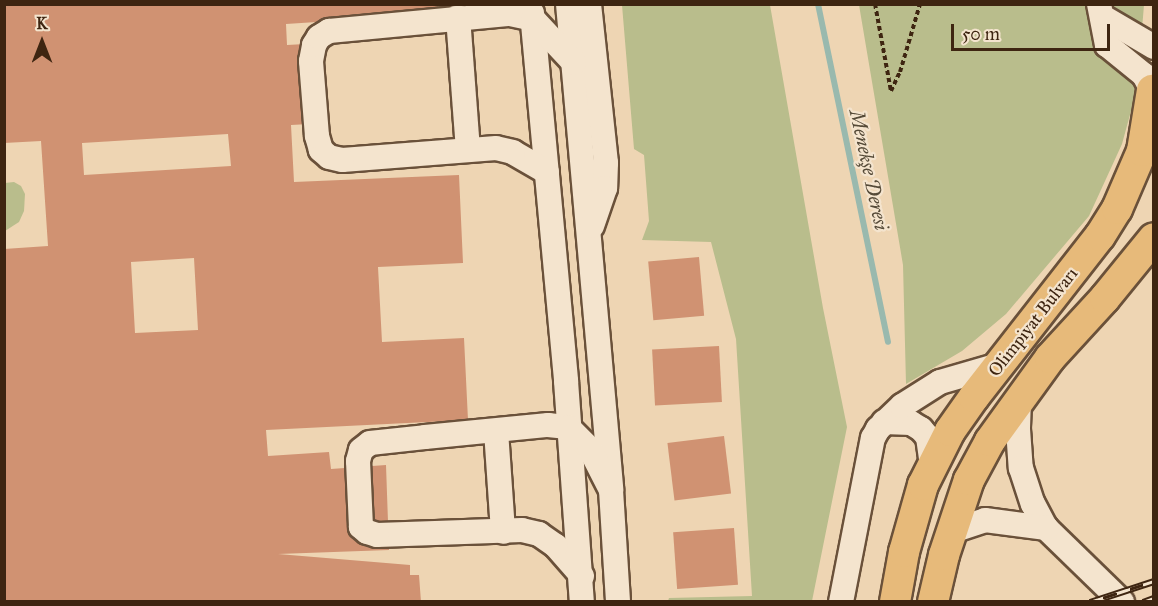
<!DOCTYPE html>
<html>
<head>
<meta charset="utf-8">
<style>
	body { margin:0 }
	#map { position:relative; width:1158px; height:606px; overflow:hidden; background:#eed5b3; font-family:"IM FELL Great Primer",serif }
	div>[style] { position:absolute }
	[style*='--x'] { left:calc(var(--x)*1px); top:calc(var(--y)*1px); width:calc(var(--w)*1px); rotate:calc(var(--a)*1deg) }
	.green>* { inset:0; background:#b9bd8c }
	.stream>* { height:6px; margin:-3px; padding:0 3px; transform-origin:3px; border-radius:3px; background:#99b9ae }
	.building>* { inset:0; background:#d09272; transform-origin:0 0 }
	.path>* { height:4px; margin-top:-2px; transform-origin:0; background:repeating-linear-gradient(90deg,#3e2511 0 4.5px,transparent 0 7.5px) }
	.roads { filter:drop-shadow(2px 0 #6a513a) drop-shadow(-2px 0 #6a513a) drop-shadow(0 2px #6a513a) drop-shadow(0 -2px #6a513a) }
	.minor>* { height:24px; margin:-12px; padding:0 12px; transform-origin:12px; border-radius:12px; background:#f4e4ce }
	.major>* { height:30px; margin:-15px; padding:0 15px; transform-origin:15px; border-radius:15px; background:#e7ba7a }
	.rail>* { height:7px; margin-top:-3.5px; transform-origin:0; background:repeating-linear-gradient(90deg,#f4e4ce 0 14px,#3e2511 0 28px); box-sizing:border-box; border-block:2px solid #3e2511 }
	span { translate:-50% -50%; white-space:nowrap; text-align:center; line-height:1.15; -webkit-text-stroke:4.5px #f4e4ce; paint-order:stroke }
	.street-label { font-size:18px; color:#3e2511 }
	.water-label { font-size:20px; color:#554a38; font-style:italic }
	.frame { position:absolute; inset:0; border:6px solid #3e2511; pointer-events:none }
	.north { position:absolute; left:12px; top:12px; width:60px; height:60px; -webkit-text-stroke:4px #f4e4ce; paint-order:stroke; rotate:0deg; font-size:16px; font-weight:700; line-height:24px; text-align:center; color:#3e2511 }
	.north::after { content:''; display:block; margin:auto; width:21px; height:27px; background:#3e2511; clip-path:polygon(50% 0,100% 100%,50% 72%,0 100%) }
	.scale { position:absolute; left:951px; top:24px; width:159px; height:27px; box-sizing:border-box; border:3px solid #3e2511; border-top:0; padding-left:8px; font-size:18px; line-height:21px; white-space:nowrap; color:#3e2511; -webkit-text-stroke:4px #f4e4ce; paint-order:stroke }
</style>
</head>
<body>
<div id="map">
	<div class="green">
		<i style="clip-path:polygon(622px 5px,770px 5px,823px 308px,847px 427px,812px 601px,668px 601px,669px 598px,752px 596px,736px 339px,711px 242px,642px 240px,649px 221px,644px 155px,634px 149px)"></i>
		<i style="clip-path:polygon(859px 5px,1144px 5px,1137px 89px,1122px 144px,1089px 216px,1006px 314px,962px 351px,906px 384px,903px 265px)"></i>
		<i style="clip-path:polygon(14px 182px,21px 186px,25px 194px,24px 211px,19px 222px,5px 231px,5px 183px)"></i>
	</div>
	<div class="stream">
		<i style="--x:818;--y:4;--w:345;--a:78.3"></i>
	</div>
	<div class="building">
		<i style="clip-path:polygon(evenodd,4px 4px,438px 4px,438px 14px,286px 24px,287px 45px,323px 43px,328px 123px,291px 125px,294px 182px,459px 175px,463px 263px,378px 267px,382px 342px,464px 338px,468px 420px,266px 430px,268px 456px,329px 452px,331px 469px,386px 465px,389px 550px,278px 554px,410px 565px,410px 575px,419px 575px,421px 602px,4px 602px,4px 249px,48px 246px,41px 141px,4px 143px,4px 4px,228px 134px,231px 166px,84px 175px,82px 143px,228px 134px,4px 4px,194px 258px,198px 330px,135px 333px,131px 262px,194px 258px)"></i>
		<i style="left:699px;top:257px;width:59px;height:51px;rotate:85deg"></i>
		<i style="left:719px;top:346px;width:56px;height:67px;rotate:87deg"></i>
		<i style="left:724px;top:436px;width:58px;height:57px;rotate:83deg"></i>
		<i style="left:734px;top:528px;width:57px;height:61px;rotate:86deg"></i>
	</div>
	<div class="path">
		<i style="--x:875;--y:4;--w:88;--a:79.6"></i>
		<i style="--x:891;--y:91;--w:21;--a:-65"></i>
		<i style="--x:900;--y:72;--w:71;--a:-73.6"></i>
	</div>
	<div class="roads">
		<div class="minor">
			<i style="--x:568;--y:4;--w:488;--a:84.9"></i>
			<i style="--x:611;--y:490;--w:112;--a:86.4"></i>
			<i style="--x:589;--y:4;--w:160;--a:83.9"></i>
			<i style="--x:606;--y:163;--w:25;--a:92"></i>
			<i style="--x:605;--y:188;--w:40;--a:108.9"></i>
			<i style="--x:1099;--y:4;--w:42;--a:79"></i>
			<i style="--x:1107;--y:45;--w:48;--a:39"></i>
			<i style="--x:1144;--y:75;--w:17;--a:62"></i>
			<i style="--x:532;--y:13;--w:370;--a:84.7"></i>
			<i style="--x:566;--y:381;--w:222;--a:85.9"></i>
			<i style="--x:458;--y:17;--w:133;--a:85.7"></i>
			<i style="--x:1103;--y:17;--w:59;--a:30.5"></i>
			<i style="--x:547;--y:172;--w:39;--a:-150"></i>
			<i style="--x:513;--y:152;--w:17;--a:-167"></i>
			<i style="--x:496;--y:148;--w:154;--a:175.5"></i>
			<i style="--x:342;--y:160;--w:13;--a:-167"></i>
			<i style="--x:329;--y:157;--w:11;--a:-139"></i>
			<i style="--x:321;--y:150;--w:15;--a:-106"></i>
			<i style="--x:317;--y:136;--w:75;--a:-94.6"></i>
			<i style="--x:311;--y:61;--w:16;--a:-79"></i>
			<i style="--x:314;--y:45;--w:9;--a:-58"></i>
			<i style="--x:319;--y:37;--w:12;--a:-31"></i>
			<i style="--x:329;--y:31;--w:182;--a:-5.4"></i>
			<i style="--x:510;--y:14;--w:24;--a:12"></i>
			<i style="--x:533;--y:19;--w:60;--a:47"></i>
			<i style="--x:1019;--y:399;--w:30;--a:92"></i>
			<i style="--x:1018;--y:429;--w:39;--a:86"></i>
			<i style="--x:1021;--y:468;--w:38;--a:72"></i>
			<i style="--x:1033;--y:504;--w:27;--a:62"></i>
			<i style="--x:1046;--y:528;--w:106;--a:44.2"></i>
			<i style="--x:884;--y:422;--w:27;--a:2"></i>
			<i style="--x:911;--y:423;--w:12;--a:31"></i>
			<i style="--x:921;--y:429;--w:11;--a:49"></i>
			<i style="--x:928;--y:437;--w:30;--a:82"></i>
			<i style="--x:496;--y:431;--w:101;--a:86"></i>
			<i style="--x:952;--y:531;--w:35;--a:-18"></i>
			<i style="--x:985;--y:520;--w:62;--a:7.5"></i>
			<i style="--x:582;--y:576;--w:40;--a:-131"></i>
			<i style="--x:556;--y:546;--w:21;--a:-145"></i>
			<i style="--x:539;--y:534;--w:17;--a:-167"></i>
			<i style="--x:522;--y:530;--w:145;--a:178"></i>
			<i style="--x:377;--y:535;--w:10;--a:-163"></i>
			<i style="--x:367;--y:532;--w:8;--a:-140"></i>
			<i style="--x:361;--y:527;--w:66;--a:-92.6"></i>
			<i style="--x:358;--y:461;--w:11;--a:-75"></i>
			<i style="--x:361;--y:450;--w:11;--a:-38"></i>
			<i style="--x:370;--y:443;--w:55;--a:-6.2"></i>
			<i style="--x:425;--y:437;--w:124;--a:-5.6"></i>
			<i style="--x:548;--y:425;--w:20;--a:6"></i>
			<i style="--x:568;--y:427;--w:31;--a:45"></i>
			<i style="--x:590;--y:449;--w:46;--a:62.9"></i>
			<i style="--x:841;--y:602;--w:167;--a:-79"></i>
			<i style="--x:873;--y:438;--w:10;--a:-61"></i>
			<i style="--x:878;--y:429;--w:33;--a:-44"></i>
			<i style="--x:902;--y:406;--w:45;--a:-32.3"></i>
			<i style="--x:940;--y:382;--w:61;--a:-16.1"></i>
		</div>
		<div class="major">
			<i style="--x:895;--y:602;--w:51;--a:-79.8"></i>
			<i style="--x:904;--y:552;--w:70;--a:-74.2"></i>
			<i style="--x:923;--y:485;--w:60;--a:-63.4"></i>
			<i style="--x:950;--y:431;--w:42;--a:-54.8"></i>
			<i style="--x:974;--y:397;--w:204;--a:-52"></i>
			<i style="--x:1100;--y:236;--w:32;--a:-58"></i>
			<i style="--x:1117;--y:209;--w:63;--a:-66.7"></i>
			<i style="--x:1142;--y:151;--w:62;--a:-80.7"></i>
			<i style="--x:933;--y:602;--w:48;--a:-76.8"></i>
			<i style="--x:944;--y:555;--w:79;--a:-71.6"></i>
			<i style="--x:969;--y:480;--w:44;--a:-61.7"></i>
			<i style="--x:990;--y:441;--w:102;--a:-54.1"></i>
			<i style="--x:1050;--y:358;--w:81;--a:-47.5"></i>
			<i style="--x:1105;--y:298;--w:77;--a:-50.8"></i>
		</div>
	</div>
	<div class="rail">
		<i style="--x:1090;--y:602;--w:67;--a:-18.2"></i>
		<i style="--x:1143;--y:602;--w:12;--a:-20"></i>
	</div>
	<div class="street-label">
		<span style="left:1033px;top:322px;rotate:-52deg">Olimpiyat Bulvarı</span>
	</div>
	<div class="water-label">
		<span style="left:869px;top:170px;rotate:78deg">Menekşe Deresi</span>
	</div>
	<div class="frame"></div>
	<div class="north">K</div>
	<div class="scale">50 m</div>
</div>
</body>
</html>
